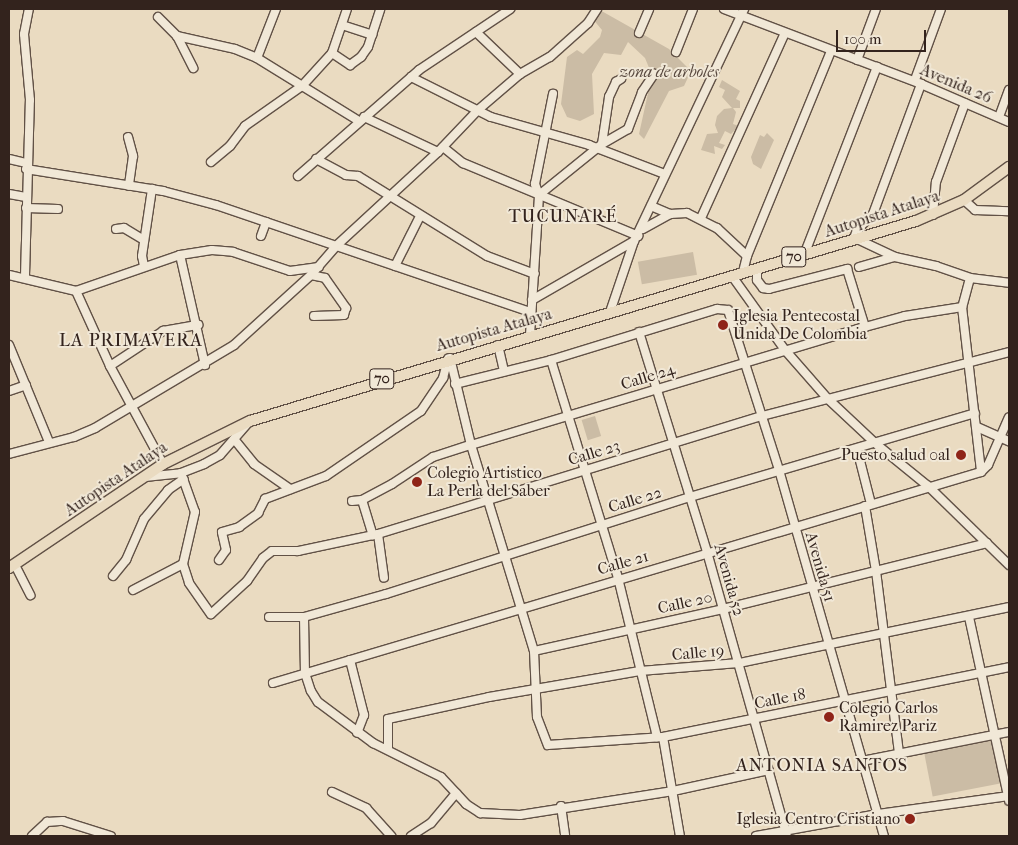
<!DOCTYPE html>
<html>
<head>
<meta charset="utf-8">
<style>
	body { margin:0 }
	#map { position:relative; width:1018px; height:845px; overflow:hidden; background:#eadbc1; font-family:"IM FELL French Canon",serif }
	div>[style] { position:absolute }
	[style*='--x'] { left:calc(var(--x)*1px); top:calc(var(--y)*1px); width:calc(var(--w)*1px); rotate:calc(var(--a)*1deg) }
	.green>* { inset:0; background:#cbbca5; transform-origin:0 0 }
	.roads { filter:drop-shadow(1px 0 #615146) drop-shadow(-1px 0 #615146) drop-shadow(0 1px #615146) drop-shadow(0 -1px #615146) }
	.minor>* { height:8px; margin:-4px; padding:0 4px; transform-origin:4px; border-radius:4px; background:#f1e8d7 }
	.major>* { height:10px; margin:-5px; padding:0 5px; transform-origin:5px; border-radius:5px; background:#eadbc1 }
	.dots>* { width:14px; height:14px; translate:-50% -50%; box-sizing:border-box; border:2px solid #f1e8d7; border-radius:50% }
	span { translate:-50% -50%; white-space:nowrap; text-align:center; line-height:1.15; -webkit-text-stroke:4px #f1e8d7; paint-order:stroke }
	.shield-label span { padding:1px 4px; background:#f1e8d7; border:1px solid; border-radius:4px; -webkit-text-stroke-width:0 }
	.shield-label { font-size:15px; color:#33231d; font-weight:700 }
	.park-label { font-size:16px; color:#59493f; font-style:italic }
	.street-label { font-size:16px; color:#33231d }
	.poi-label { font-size:16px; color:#33231d }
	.left { translate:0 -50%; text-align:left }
	.right { translate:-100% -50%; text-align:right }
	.neighbourhood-label { font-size:18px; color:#33231d; letter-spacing:1px }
	.frame { position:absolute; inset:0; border:10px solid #33231d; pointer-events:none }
	.scale { position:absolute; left:836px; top:30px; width:90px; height:22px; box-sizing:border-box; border:2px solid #33231d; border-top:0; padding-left:6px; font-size:15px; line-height:18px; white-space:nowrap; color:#33231d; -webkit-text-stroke:4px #f1e8d7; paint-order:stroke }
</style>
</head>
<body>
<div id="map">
	<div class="green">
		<i style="clip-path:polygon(598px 9px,669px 49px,691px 71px,684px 86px,669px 91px,644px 139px,639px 134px,652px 75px,645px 58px,628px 42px,621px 55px,604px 53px,592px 74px,594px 114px,580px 121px,567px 117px,561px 104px,567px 57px,577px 50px,583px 54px,600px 37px,602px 30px,592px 18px)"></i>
		<i style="clip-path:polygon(722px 80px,740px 91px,736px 99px,740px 101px,740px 108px,733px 108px,736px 112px,733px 124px,739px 126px,731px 134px,725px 131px,719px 143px,725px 145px,722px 149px,714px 146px,715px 154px,701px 150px,707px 134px,718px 133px,715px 125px,717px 116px,724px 109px,732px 108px,722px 97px,725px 90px,719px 87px)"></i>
		<i style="clip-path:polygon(767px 133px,774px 140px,761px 169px,753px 164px,751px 157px,760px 135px,764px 137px)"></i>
		<i style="left:693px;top:252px;width:23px;height:56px;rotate:80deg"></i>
		<i style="left:595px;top:416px;width:21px;height:14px;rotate:73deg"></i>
		<i style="left:993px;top:740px;width:44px;height:70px;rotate:79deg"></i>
	</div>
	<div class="roads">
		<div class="minor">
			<i style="--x:724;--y:9;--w:211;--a:20.8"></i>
			<i style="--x:921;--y:84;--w:96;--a:23.4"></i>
			<i style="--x:158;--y:17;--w:27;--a:45"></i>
			<i style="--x:177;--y:36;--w:36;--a:63"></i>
			<i style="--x:342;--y:25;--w:32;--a:18"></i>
			<i style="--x:476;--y:32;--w:61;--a:43.7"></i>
			<i style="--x:639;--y:33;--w:26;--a:-67"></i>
			<i style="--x:177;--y:36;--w:59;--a:12.6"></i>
			<i style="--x:235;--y:49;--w:24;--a:22"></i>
			<i style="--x:257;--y:58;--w:120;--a:31.7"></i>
			<i style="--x:676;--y:52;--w:46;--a:-68.4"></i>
			<i style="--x:332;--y:53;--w:22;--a:34"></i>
			<i style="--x:350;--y:65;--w:14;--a:-36"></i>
			<i style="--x:361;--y:57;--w:12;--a:-55"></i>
			<i style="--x:368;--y:47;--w:40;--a:-72"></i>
			<i style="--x:257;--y:58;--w:53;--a:-68.8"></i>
			<i style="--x:857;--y:60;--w:54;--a:-69.6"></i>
			<i style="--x:411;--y:77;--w:89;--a:26.6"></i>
			<i style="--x:491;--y:117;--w:102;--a:15.9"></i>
			<i style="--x:589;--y:145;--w:81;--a:20.9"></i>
			<i style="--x:916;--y:77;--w:72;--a:-69.8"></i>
			<i style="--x:364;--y:117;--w:82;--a:25.3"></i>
			<i style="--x:999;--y:117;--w:29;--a:-70"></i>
			<i style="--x:128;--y:137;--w:20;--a:75"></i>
			<i style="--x:133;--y:156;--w:30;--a:98"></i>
			<i style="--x:602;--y:144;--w:30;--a:-30"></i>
			<i style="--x:628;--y:129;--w:40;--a:-69"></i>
			<i style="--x:642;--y:92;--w:22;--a:-56"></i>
			<i style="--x:443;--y:147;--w:26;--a:39"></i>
			<i style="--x:463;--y:163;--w:190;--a:22.6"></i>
			<i style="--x:9;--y:159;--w:17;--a:13"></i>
			<i style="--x:316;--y:159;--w:34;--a:28"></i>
			<i style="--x:346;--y:175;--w:12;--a:5"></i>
			<i style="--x:358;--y:176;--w:152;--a:31.8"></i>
			<i style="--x:487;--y:256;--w:51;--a:20.6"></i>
			<i style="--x:211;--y:162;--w:25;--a:-40"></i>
			<i style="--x:230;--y:146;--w:25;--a:-53"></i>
			<i style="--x:245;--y:126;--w:70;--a:-35.1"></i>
			<i style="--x:302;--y:86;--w:45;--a:-47.7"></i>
			<i style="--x:332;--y:53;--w:46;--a:-71.2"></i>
			<i style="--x:26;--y:169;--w:139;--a:9.1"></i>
			<i style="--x:163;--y:191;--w:55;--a:14.8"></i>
			<i style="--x:216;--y:205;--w:332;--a:18.8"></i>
			<i style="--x:298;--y:176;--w:161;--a:-41.2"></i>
			<i style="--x:419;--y:70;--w:110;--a:-33.8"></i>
			<i style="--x:9;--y:194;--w:17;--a:10"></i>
			<i style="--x:539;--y:195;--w:81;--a:-39"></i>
			<i style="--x:602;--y:144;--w:48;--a:-81.5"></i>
			<i style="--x:609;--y:97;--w:17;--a:-65"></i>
			<i style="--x:616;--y:82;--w:6;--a:-31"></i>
			<i style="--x:964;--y:200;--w:15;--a:42"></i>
			<i style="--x:975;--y:210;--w:34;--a:2"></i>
			<i style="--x:651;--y:206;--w:21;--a:23"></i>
			<i style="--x:26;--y:208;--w:32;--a:2"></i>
			<i style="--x:933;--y:215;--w:33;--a:-85"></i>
			<i style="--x:936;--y:182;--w:84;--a:-69.8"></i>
			<i style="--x:701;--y:218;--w:203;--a:-65.6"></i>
			<i style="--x:116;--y:229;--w:8;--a:-7"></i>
			<i style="--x:124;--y:228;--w:23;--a:31"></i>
			<i style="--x:643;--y:229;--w:31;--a:-29"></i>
			<i style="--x:670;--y:214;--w:17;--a:-3"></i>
			<i style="--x:687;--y:213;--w:34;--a:27"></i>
			<i style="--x:717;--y:228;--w:41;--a:43"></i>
			<i style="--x:261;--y:236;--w:15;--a:-70"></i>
			<i style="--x:857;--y:239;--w:42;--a:25.3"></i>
			<i style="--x:895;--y:257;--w:42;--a:12.4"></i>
			<i style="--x:936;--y:266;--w:36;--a:19"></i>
			<i style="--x:970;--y:278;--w:39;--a:7"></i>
			<i style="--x:853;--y:241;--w:12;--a:-70"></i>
			<i style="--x:857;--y:230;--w:23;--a:-45"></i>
			<i style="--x:873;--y:214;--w:139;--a:-69.7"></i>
			<i style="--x:180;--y:255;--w:113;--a:77.2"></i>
			<i style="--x:804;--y:255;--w:202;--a:-68.8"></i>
			<i style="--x:144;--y:266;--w:10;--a:-101"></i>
			<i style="--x:142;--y:256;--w:68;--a:-81.5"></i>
			<i style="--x:395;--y:266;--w:56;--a:-63.4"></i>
			<i style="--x:859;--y:267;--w:37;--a:-16"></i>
			<i style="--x:757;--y:268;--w:12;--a:90"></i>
			<i style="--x:757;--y:280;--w:10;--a:53"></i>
			<i style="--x:763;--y:288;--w:6;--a:9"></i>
			<i style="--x:769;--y:289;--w:81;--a:-14.4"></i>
			<i style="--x:847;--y:269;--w:61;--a:72.8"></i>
			<i style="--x:743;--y:272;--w:16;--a:-76"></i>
			<i style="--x:747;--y:256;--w:222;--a:-67.7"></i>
			<i style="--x:9;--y:275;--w:69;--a:13.4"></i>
			<i style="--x:76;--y:291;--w:110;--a:-19.1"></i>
			<i style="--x:180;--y:255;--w:32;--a:-9"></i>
			<i style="--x:212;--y:250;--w:21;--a:5"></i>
			<i style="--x:233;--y:252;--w:60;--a:18.4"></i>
			<i style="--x:290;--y:271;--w:29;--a:-8"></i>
			<i style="--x:311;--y:275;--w:14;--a:12"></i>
			<i style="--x:325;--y:278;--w:37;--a:55"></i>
			<i style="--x:346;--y:308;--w:7;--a:106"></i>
			<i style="--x:344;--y:315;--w:30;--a:178"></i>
			<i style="--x:25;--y:276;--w:176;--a:-88.4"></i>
			<i style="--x:30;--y:100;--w:66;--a:-95.2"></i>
			<i style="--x:24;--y:34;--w:25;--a:-79"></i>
			<i style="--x:732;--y:276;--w:91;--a:54.4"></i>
			<i style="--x:785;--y:350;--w:64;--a:48.8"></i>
			<i style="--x:827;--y:398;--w:66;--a:43.2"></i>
			<i style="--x:875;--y:443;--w:68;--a:39.1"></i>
			<i style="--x:928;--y:486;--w:113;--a:44.3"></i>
			<i style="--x:970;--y:278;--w:30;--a:105"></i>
			<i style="--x:962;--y:307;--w:166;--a:83.4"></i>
			<i style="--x:76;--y:291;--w:82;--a:65.6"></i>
			<i style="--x:110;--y:366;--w:111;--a:61.6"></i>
			<i style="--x:532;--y:300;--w:118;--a:-30"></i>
			<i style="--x:610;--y:312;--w:75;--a:-71.3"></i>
			<i style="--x:634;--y:241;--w:257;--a:-64.6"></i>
			<i style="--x:639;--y:332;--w:230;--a:72.8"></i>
			<i style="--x:707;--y:552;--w:295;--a:74.3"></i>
			<i style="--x:530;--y:335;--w:140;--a:-86.3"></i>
			<i style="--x:539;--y:195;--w:12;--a:-110"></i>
			<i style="--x:535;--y:184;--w:92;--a:-78.7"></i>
			<i style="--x:9;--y:345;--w:105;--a:67.6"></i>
			<i style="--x:498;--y:345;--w:27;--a:77"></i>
			<i style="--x:450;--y:358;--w:89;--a:76.4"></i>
			<i style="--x:471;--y:445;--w:215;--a:73"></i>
			<i style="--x:534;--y:651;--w:66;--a:87.4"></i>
			<i style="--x:537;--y:717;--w:30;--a:69"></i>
			<i style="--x:548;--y:745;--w:115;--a:-4"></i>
			<i style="--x:663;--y:737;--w:353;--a:-11.4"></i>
			<i style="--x:551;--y:360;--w:228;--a:72.9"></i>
			<i style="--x:618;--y:578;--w:164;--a:76.2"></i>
			<i style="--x:110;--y:366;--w:64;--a:-33.4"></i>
			<i style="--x:163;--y:331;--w:36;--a:-10"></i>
			<i style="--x:455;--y:384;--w:99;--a:-14"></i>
			<i style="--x:551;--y:360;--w:174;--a:-17.1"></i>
			<i style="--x:717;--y:309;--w:11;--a:5"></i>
			<i style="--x:728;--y:310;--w:168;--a:72.3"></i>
			<i style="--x:779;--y:470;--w:381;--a:74"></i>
			<i style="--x:9;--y:391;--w:18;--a:-19"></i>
			<i style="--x:977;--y:427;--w:35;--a:24"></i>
			<i style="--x:234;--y:439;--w:32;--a:51"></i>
			<i style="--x:254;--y:464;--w:44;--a:34.8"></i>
			<i style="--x:857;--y:449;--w:57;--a:75.7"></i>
			<i style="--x:9;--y:454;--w:67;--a:-14.7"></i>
			<i style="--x:74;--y:437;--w:23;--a:-23"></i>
			<i style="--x:95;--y:428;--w:162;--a:-30.8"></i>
			<i style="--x:234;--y:345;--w:104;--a:-42.3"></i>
			<i style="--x:311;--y:275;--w:37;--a:-49"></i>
			<i style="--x:335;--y:247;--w:140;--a:-42.7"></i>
			<i style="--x:438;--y:152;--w:58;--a:-46.4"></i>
			<i style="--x:478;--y:110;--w:55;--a:-40.6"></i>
			<i style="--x:520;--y:74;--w:34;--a:-30"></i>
			<i style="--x:550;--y:57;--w:51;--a:-41.8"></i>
			<i style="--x:588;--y:23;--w:17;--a:-57"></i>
			<i style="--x:981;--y:472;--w:10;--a:-45"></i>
			<i style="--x:988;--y:465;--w:52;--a:-66.4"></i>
			<i style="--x:181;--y:473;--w:41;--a:70.3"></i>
			<i style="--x:195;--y:512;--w:53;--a:103"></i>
			<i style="--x:183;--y:564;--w:20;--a:72"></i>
			<i style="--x:189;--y:583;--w:38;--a:55"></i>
			<i style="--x:211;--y:614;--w:49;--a:-42.5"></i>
			<i style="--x:247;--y:581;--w:28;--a:-55"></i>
			<i style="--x:263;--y:558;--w:11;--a:-38"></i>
			<i style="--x:272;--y:551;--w:26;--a:0"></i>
			<i style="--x:298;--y:551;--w:82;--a:-12"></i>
			<i style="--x:378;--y:534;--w:402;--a:-17.1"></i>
			<i style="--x:762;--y:416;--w:255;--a:-14.5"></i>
			<i style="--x:145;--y:477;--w:36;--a:-6"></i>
			<i style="--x:181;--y:473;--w:25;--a:-21"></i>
			<i style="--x:204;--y:464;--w:18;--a:-29"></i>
			<i style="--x:220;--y:455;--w:41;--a:-48.9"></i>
			<i style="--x:362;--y:500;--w:37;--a:73"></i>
			<i style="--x:352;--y:501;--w:10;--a:-6"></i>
			<i style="--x:362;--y:500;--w:34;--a:-28"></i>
			<i style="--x:392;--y:484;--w:49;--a:-33.4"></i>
			<i style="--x:433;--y:457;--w:40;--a:-18"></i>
			<i style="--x:471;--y:445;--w:411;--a:-16.7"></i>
			<i style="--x:865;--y:327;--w:41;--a:-15.4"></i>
			<i style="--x:905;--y:316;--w:58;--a:-9"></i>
			<i style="--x:865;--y:506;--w:66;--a:80.4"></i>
			<i style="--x:876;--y:571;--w:183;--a:82.8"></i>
			<i style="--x:378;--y:534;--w:44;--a:82.2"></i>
			<i style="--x:219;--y:560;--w:12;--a:-55"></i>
			<i style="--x:226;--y:550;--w:18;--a:-103"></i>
			<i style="--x:222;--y:532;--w:18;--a:-16"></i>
			<i style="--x:239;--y:527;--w:24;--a:-36"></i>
			<i style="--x:258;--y:513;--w:16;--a:-63"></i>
			<i style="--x:265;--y:499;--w:65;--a:-20.7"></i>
			<i style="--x:326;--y:476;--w:115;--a:-34.4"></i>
			<i style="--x:421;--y:411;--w:40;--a:-56"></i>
			<i style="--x:443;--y:378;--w:20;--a:-75"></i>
			<i style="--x:15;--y:565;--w:34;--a:63"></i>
			<i style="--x:113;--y:576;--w:21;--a:-51"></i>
			<i style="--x:126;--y:560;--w:45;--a:-66.3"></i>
			<i style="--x:144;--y:519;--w:38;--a:-50"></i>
			<i style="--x:168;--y:490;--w:19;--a:-35"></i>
			<i style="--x:133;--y:590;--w:56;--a:-27.5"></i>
			<i style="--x:269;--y:617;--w:35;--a:0"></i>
			<i style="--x:304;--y:617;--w:85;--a:-15.7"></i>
			<i style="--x:386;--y:594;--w:319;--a:-17.7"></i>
			<i style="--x:690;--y:497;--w:297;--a:-16.4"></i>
			<i style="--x:304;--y:617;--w:56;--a:89"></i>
			<i style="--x:305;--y:673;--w:19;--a:72"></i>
			<i style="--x:311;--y:691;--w:13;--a:58"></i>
			<i style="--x:318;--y:702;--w:69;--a:36.7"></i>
			<i style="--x:373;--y:743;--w:76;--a:26.6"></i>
			<i style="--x:441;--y:777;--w:37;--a:47"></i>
			<i style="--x:466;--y:804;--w:17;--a:33"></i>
			<i style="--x:480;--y:813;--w:40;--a:2.9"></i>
			<i style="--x:520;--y:815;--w:155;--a:-8.9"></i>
			<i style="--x:673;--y:791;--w:98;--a:-12.3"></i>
			<i style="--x:969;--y:617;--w:188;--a:77.7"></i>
			<i style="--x:534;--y:651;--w:194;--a:-12.5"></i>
			<i style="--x:723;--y:609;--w:272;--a:-14"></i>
			<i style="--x:350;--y:660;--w:57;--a:75.7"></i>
			<i style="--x:364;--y:715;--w:19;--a:111"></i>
			<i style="--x:273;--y:683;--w:739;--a:-16.6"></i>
			<i style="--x:663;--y:737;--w:100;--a:80.3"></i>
			<i style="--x:388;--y:749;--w:30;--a:-90"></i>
			<i style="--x:388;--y:719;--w:103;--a:-12.3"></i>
			<i style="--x:489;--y:697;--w:153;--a:-9.8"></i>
			<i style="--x:640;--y:671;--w:99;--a:-4.6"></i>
			<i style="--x:739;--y:663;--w:276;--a:-11.7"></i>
			<i style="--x:862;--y:761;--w:150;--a:-11.2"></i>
			<i style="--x:332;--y:792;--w:38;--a:25"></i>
			<i style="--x:366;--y:808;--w:38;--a:48"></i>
			<i style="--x:561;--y:806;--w:30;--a:82"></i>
			<i style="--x:32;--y:836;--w:21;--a:-43"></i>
			<i style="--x:47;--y:822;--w:16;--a:-4"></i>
			<i style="--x:63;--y:821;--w:50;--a:17.4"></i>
			<i style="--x:411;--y:836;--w:24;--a:-33"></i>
			<i style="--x:431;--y:823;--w:39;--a:-50"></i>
			<i style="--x:756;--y:836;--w:124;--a:-10.2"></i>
			<i style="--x:878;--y:814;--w:132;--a:-7.8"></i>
		</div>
		<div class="major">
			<i style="--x:9;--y:568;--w:186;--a:-34"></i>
			<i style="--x:163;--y:464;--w:97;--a:-26.3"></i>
			<i style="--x:250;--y:421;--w:695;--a:-16.72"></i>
			<i style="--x:916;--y:221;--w:52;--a:-23.6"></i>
			<i style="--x:964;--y:200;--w:56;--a:-36.3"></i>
		</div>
	</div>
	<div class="dots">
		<i style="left:723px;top:325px;background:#8f2418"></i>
		<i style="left:961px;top:455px;background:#8f2418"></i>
		<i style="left:417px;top:482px;background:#8f2418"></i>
		<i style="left:829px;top:717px;background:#8f2418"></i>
		<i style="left:910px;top:819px;background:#8f2418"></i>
	</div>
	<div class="shield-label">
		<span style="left:794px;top:257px">70</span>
		<span style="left:382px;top:379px">70</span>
	</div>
	<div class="park-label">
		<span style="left:669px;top:72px">zona de arboles</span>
	</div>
	<div class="street-label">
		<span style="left:956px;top:84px;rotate:23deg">Avenida 26</span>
		<span style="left:882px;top:214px;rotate:-18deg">Autopista Atalaya</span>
		<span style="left:494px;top:330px;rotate:-16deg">Autopista Atalaya</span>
		<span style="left:648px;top:377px;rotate:-17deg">Calle 24</span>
		<span style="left:594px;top:453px;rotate:-17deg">Calle 23</span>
		<span style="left:116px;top:479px;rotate:-34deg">Autopista Atalaya</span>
		<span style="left:635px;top:500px;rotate:-17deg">Calle 22</span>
		<span style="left:623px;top:563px;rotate:-16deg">Calle 21</span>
		<span style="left:820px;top:567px;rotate:74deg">Avenida 51</span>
		<span style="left:729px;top:580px;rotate:74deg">Avenida 52</span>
		<span style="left:685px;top:603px;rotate:-12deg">Calle 20</span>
		<span style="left:698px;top:653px;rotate:-5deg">Calle 19</span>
		<span style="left:780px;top:699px;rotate:-11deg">Calle 18</span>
	</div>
	<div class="poi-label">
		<span class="left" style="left:733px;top:325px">Iglesia Pentecostal<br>Unida De Colombia</span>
		<span class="right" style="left:950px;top:455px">Puesto salud 0al</span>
		<span class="left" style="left:427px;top:482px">Colegio Artistico<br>La Perla del Saber</span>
		<span class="left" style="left:839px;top:717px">Colegio Carlos<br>Ramirez Pariz</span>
		<span class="right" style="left:900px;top:819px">Iglesia Centro Cristiano</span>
	</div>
	<div class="neighbourhood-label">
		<span style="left:563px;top:217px">TUCUNARÉ</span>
		<span style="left:131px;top:341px">LA PRIMAVERA</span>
		<span style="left:822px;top:766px">ANTONIA SANTOS</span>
	</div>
	<div class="frame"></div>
	<div class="scale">100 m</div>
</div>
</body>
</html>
